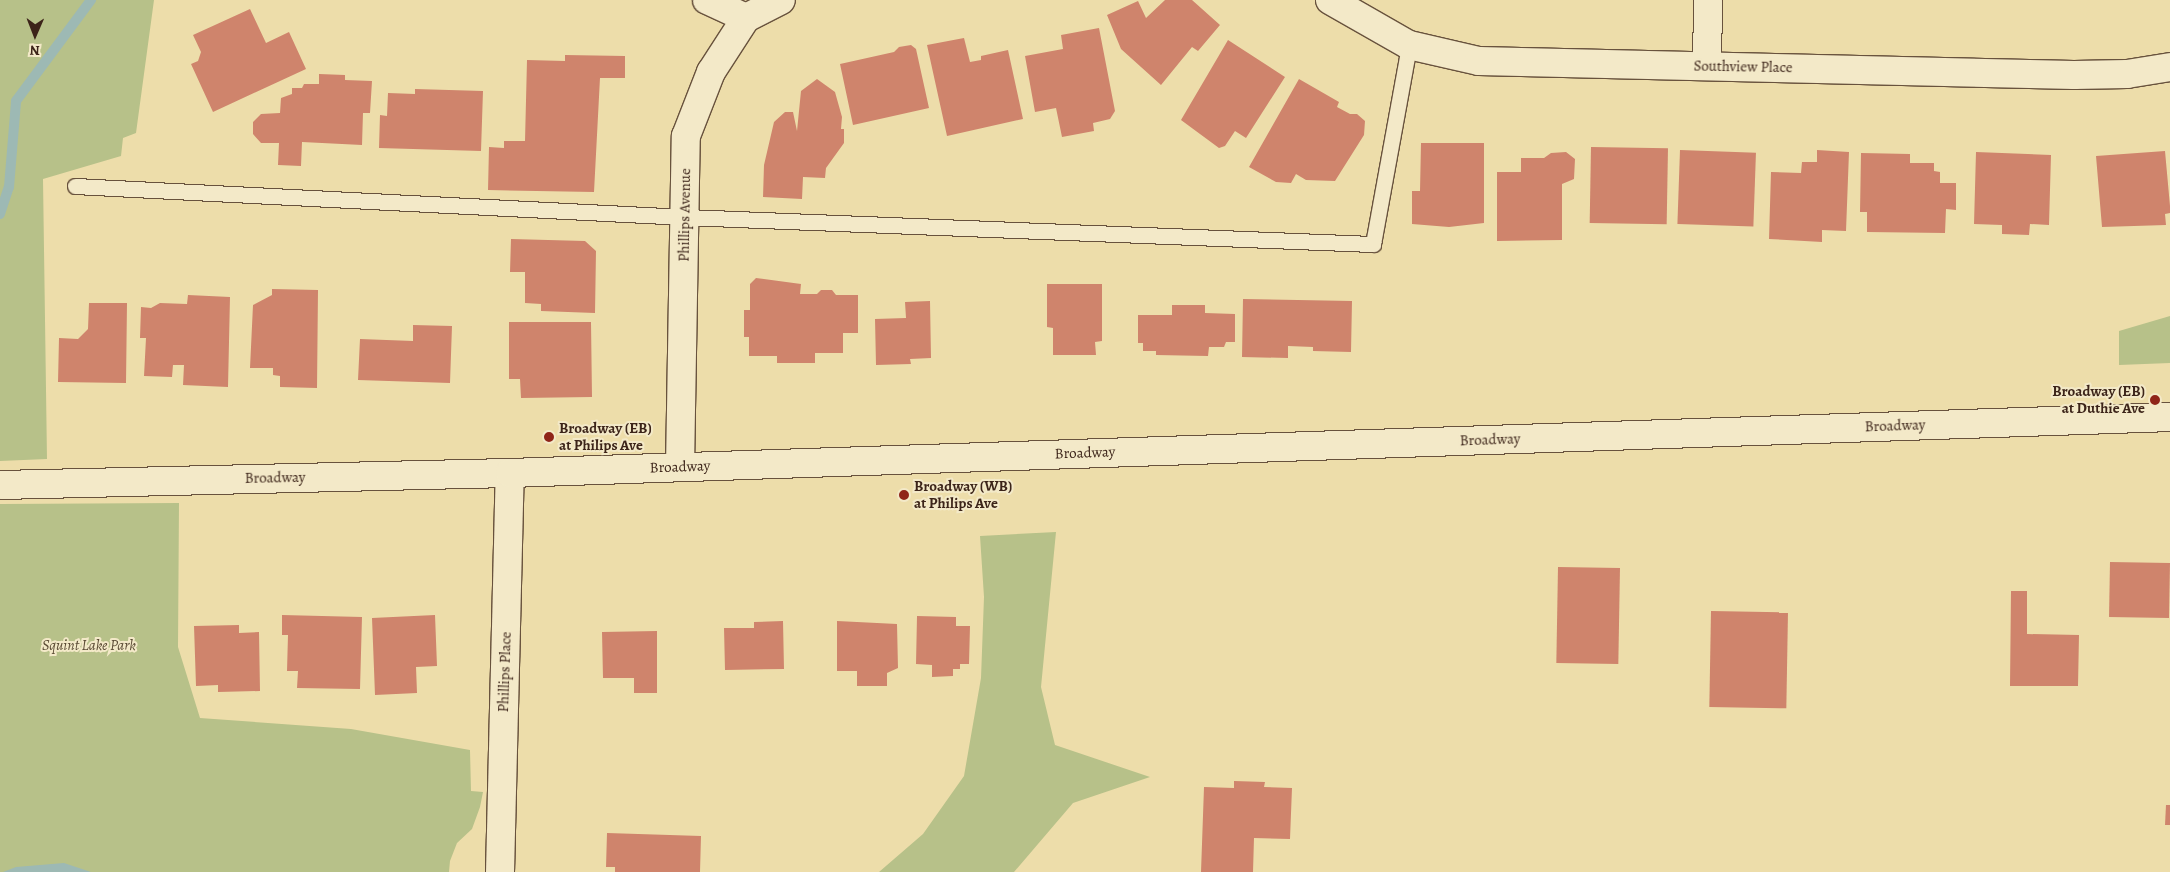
<!DOCTYPE html>
<html>
<head>
<meta charset="utf-8">
<style>
	body { margin:0 }
	#map { position:relative; width:2170px; height:872px; overflow:hidden; background:#edddaa; font-family:Alegreya,serif }
	div>[style] { position:absolute }
	[style*='--x'] { left:calc(var(--x)*1px); top:calc(var(--y)*1px); width:calc(var(--w)*1px); rotate:calc(var(--a)*1deg) }
	.green>* { inset:0; background:#b7c189 }
	.water>* { inset:0; background:#9db9b4 }
	.stream>* { height:10px; margin:-5px; padding:0 5px; transform-origin:5px; border-radius:5px; background:#9db9b4 }
	.building>* { inset:0; background:#cf846c; transform-origin:0 0 }
	.roads { filter:drop-shadow(1px 0 #68523d) drop-shadow(-1px 0 #68523d) drop-shadow(0 1px #68523d) drop-shadow(0 -1px #68523d) }
	.service>* { height:15px; margin:-7.5px; padding:0 7.5px; transform-origin:7.5px; border-radius:7.5px; background:#f3e9c8 }
	.minor>* { height:28px; margin:-14px; padding:0 14px; transform-origin:14px; border-radius:14px; background:#f3e9c8 }
	.tertiary>* { height:28px; margin:-14px; padding:0 14px; transform-origin:14px; border-radius:14px; background:#f3e9c8 }
	.dots>* { width:14px; height:14px; translate:-50% -50%; box-sizing:border-box; border:2px solid #f3e9c8; border-radius:50% }
	span { translate:-50% -50%; white-space:nowrap; text-align:center; line-height:1.15; -webkit-text-stroke:4px #f3e9c8; paint-order:stroke }
	.street-label { font-size:15px; color:#3c2419 }
	.poi-label { font-size:15px; color:#3c2419; font-weight:700 }
	.right { translate:-100% -50%; text-align:right }
	.left { translate:0 -50%; text-align:left }
	.park-label { font-size:15px; color:#5b4b35; font-style:italic }
	.north { position:absolute; left:10px; top:10px; width:50px; height:50px; -webkit-text-stroke:4px #f3e9c8; paint-order:stroke; rotate:181deg; font-size:14px; font-weight:700; line-height:20px; text-align:center; color:#3c2419 }
	.north::after { content:''; display:block; margin:auto; width:18px; height:22px; background:#3c2419; clip-path:polygon(50% 0,100% 100%,50% 72%,0 100%) }
</style>
</head>
<body>
<div id="map">
	<div class="green">
		<i style="clip-path:polygon(0 0,154px 0,136px 133px,123px 138px,121px 156px,43px 179px,47px 459px,0 461px)"></i>
		<i style="clip-path:polygon(2170px 316px,2170px 363px,2119px 365px,2119px 331px)"></i>
		<i style="clip-path:polygon(179px 503px,178px 647px,200px 718px,351px 729px,470px 750px,471px 791px,483px 792px,480px 807px,472px 829px,457px 843px,450px 861px,449px 872px,0 872px,0 504px)"></i>
		<i style="clip-path:polygon(1056px 532px,1041px 687px,1055px 745px,1150px 777px,1073px 803px,1014px 872px,879px 872px,923px 834px,964px 776px,981px 678px,984px 597px,980px 536px)"></i>
	</div>
	<div class="water">
		<i style="clip-path:polygon(64px 863px,91px 872px,3px 872px,16px 867px)"></i>
	</div>
	<div class="stream">
		<i style="--x:0;--y:214;--w:28;--a:-72"></i>
		<i style="--x:9;--y:187;--w:86;--a:-85.3"></i>
		<i style="--x:16;--y:101;--w:126;--a:-53.4"></i>
	</div>
	<div class="building">
		<i style="clip-path:polygon(1165px 0,1192px 0,1220px 25px,1198px 51px,1192px 47px,1161px 85px,1121px 49px,1107px 15px,1138px 1px,1146px 18px)"></i>
		<i style="clip-path:polygon(250px 9px,266px 43px,289px 32px,306px 69px,213px 112px,191px 64px,198px 61px,201px 52px,193px 35px)"></i>
		<i style="clip-path:polygon(1099px 28px,1115px 111px,1110px 119px,1093px 123px,1094px 131px,1062px 137px,1056px 108px,1035px 112px,1025px 56px,1063px 49px,1061px 35px)"></i>
		<i style="clip-path:polygon(964px 38px,970px 62px,981px 60px,981px 56px,1008px 50px,1023px 119px,947px 136px,927px 45px)"></i>
		<i style="clip-path:polygon(1228px 40px,1285px 77px,1246px 138px,1235px 131px,1225px 146px,1219px 148px,1181px 120px)"></i>
		<i style="clip-path:polygon(911px 45px,916px 49px,929px 108px,853px 125px,840px 64px,894px 52px,899px 47px)"></i>
		<i style="clip-path:polygon(565px 55px,625px 56px,625px 78px,600px 78px,594px 192px,488px 190px,489px 147px,504px 148px,504px 141px,525px 141px,527px 60px,565px 61px)"></i>
		<i style="clip-path:polygon(319px 74px,345px 75px,345px 80px,372px 81px,370px 113px,363px 113px,362px 145px,302px 142px,301px 166px,278px 165px,279px 143px,261px 143px,253px 134px,253px 122px,261px 114px,280px 113px,281px 98px,292px 94px,292px 88px,302px 88px,304px 84px,319px 84px)"></i>
		<i style="clip-path:polygon(817px 79px,835px 92px,842px 117px,841px 129px,844px 129px,844px 143px,826px 168px,825px 178px,803px 177px,802px 199px,763px 197px,764px 165px,774px 122px,785px 112px,793px 112px,797px 131px,801px 91px)"></i>
		<i style="clip-path:polygon(1299px 79px,1339px 102px,1337px 107px,1350px 114px,1357px 114px,1365px 121px,1364px 135px,1335px 181px,1306px 180px,1296px 174px,1291px 183px,1276px 182px,1249px 167px)"></i>
		<i style="clip-path:polygon(415px 89px,483px 91px,481px 151px,379px 148px,380px 115px,387px 116px,388px 93px,415px 94px)"></i>
		<i style="clip-path:polygon(1421px 143px,1484px 143px,1484px 223px,1449px 227px,1412px 224px,1412px 191px,1420px 191px)"></i>
		<i style="left:1591px;top:147px;width:77px;height:76px;rotate:1deg"></i>
		<i style="left:1680px;top:150px;width:76px;height:74px;rotate:2deg"></i>
		<i style="clip-path:polygon(1817px 150px,1849px 152px,1846px 231px,1822px 230px,1822px 242px,1769px 239px,1771px 172px,1801px 173px,1802px 162px,1817px 162px)"></i>
		<i style="clip-path:polygon(2165px 151px,2170px 206px,2170px 213px,2165px 214px,2166px 225px,2102px 227px,2096px 156px)"></i>
		<i style="clip-path:polygon(1566px 152px,1575px 159px,1574px 179px,1562px 184px,1562px 240px,1497px 241px,1497px 172px,1521px 172px,1521px 158px,1544px 158px,1551px 153px)"></i>
		<i style="clip-path:polygon(1976px 152px,2051px 155px,2049px 225px,2030px 224px,2029px 235px,2002px 234px,2002px 225px,1974px 224px)"></i>
		<i style="clip-path:polygon(1861px 153px,1910px 154px,1910px 163px,1934px 163px,1934px 171px,1940px 172px,1940px 183px,1956px 183px,1956px 210px,1946px 209px,1945px 233px,1867px 232px,1867px 212px,1860px 212px)"></i>
		<i style="clip-path:polygon(511px 239px,585px 241px,596px 251px,595px 313px,541px 311px,541px 304px,525px 303px,525px 272px,510px 272px)"></i>
		<i style="clip-path:polygon(756px 278px,801px 284px,800px 294px,817px 294px,821px 290px,832px 290px,836px 295px,858px 295px,858px 333px,843px 333px,843px 353px,815px 353px,815px 363px,777px 363px,777px 356px,749px 356px,749px 337px,744px 337px,744px 310px,750px 310px,750px 284px)"></i>
		<i style="clip-path:polygon(1047px 284px,1102px 284px,1102px 341px,1095px 342px,1096px 355px,1053px 355px,1053px 328px,1047px 327px)"></i>
		<i style="clip-path:polygon(272px 289px,318px 290px,317px 388px,280px 387px,280px 376px,273px 375px,273px 368px,250px 368px,253px 305px,272px 295px)"></i>
		<i style="clip-path:polygon(188px 295px,230px 297px,228px 387px,183px 385px,184px 365px,173px 365px,172px 377px,144px 376px,146px 338px,140px 338px,141px 307px,151px 308px,160px 303px,187px 304px)"></i>
		<i style="clip-path:polygon(1243px 299px,1352px 301px,1351px 352px,1313px 351px,1313px 347px,1288px 346px,1288px 358px,1242px 357px)"></i>
		<i style="clip-path:polygon(930px 301px,931px 358px,910px 359px,911px 364px,876px 365px,875px 319px,906px 318px,905px 302px)"></i>
		<i style="clip-path:polygon(89px 303px,127px 303px,126px 383px,58px 382px,59px 338px,78px 339px,88px 329px)"></i>
		<i style="clip-path:polygon(1172px 305px,1205px 305px,1205px 313px,1235px 314px,1235px 342px,1226px 342px,1224px 347px,1209px 347px,1208px 356px,1156px 355px,1156px 351px,1143px 351px,1143px 343px,1138px 343px,1138px 315px,1172px 315px)"></i>
		<i style="clip-path:polygon(509px 322px,591px 322px,592px 397px,521px 398px,520px 379px,509px 379px)"></i>
		<i style="clip-path:polygon(413px 325px,452px 326px,450px 383px,358px 380px,360px 339px,413px 341px)"></i>
		<i style="left:2110px;top:562px;width:60px;height:55px;rotate:1deg"></i>
		<i style="left:1558px;top:567px;width:62px;height:96px;rotate:1deg"></i>
		<i style="clip-path:polygon(2011px 591px,2027px 591px,2027px 634px,2079px 635px,2078px 686px,2010px 686px)"></i>
		<i style="left:1711px;top:611px;width:77px;height:96px;rotate:1deg"></i>
		<i style="clip-path:polygon(282px 615px,362px 617px,360px 689px,297px 688px,298px 671px,287px 671px,288px 635px,282px 635px)"></i>
		<i style="clip-path:polygon(435px 615px,437px 666px,416px 667px,417px 693px,375px 695px,372px 618px)"></i>
		<i style="clip-path:polygon(917px 616px,956px 617px,956px 626px,970px 626px,969px 664px,960px 664px,960px 669px,953px 669px,953px 676px,932px 677px,932px 665px,916px 664px)"></i>
		<i style="clip-path:polygon(783px 621px,784px 669px,725px 670px,724px 628px,754px 628px,754px 622px)"></i>
		<i style="clip-path:polygon(837px 621px,897px 624px,898px 668px,887px 673px,887px 686px,857px 686px,857px 671px,837px 671px)"></i>
		<i style="clip-path:polygon(239px 625px,239px 633px,259px 632px,260px 691px,218px 692px,218px 685px,196px 686px,194px 626px)"></i>
		<i style="clip-path:polygon(657px 631px,657px 693px,634px 693px,634px 678px,603px 678px,602px 632px)"></i>
		<i style="clip-path:polygon(1234px 781px,1265px 782px,1264px 787px,1292px 788px,1290px 839px,1254px 838px,1253px 872px,1201px 872px,1204px 787px,1234px 788px)"></i>
		<i style="clip-path:polygon(2166px 805px,2170px 805px,2170px 825px,2165px 825px)"></i>
		<i style="clip-path:polygon(607px 833px,701px 836px,700px 872px,615px 872px,615px 867px,606px 867px)"></i>
	</div>
	<div class="roads">
		<div class="service">
			<i style="--x:75;--y:186;--w:611;--a:2.91"></i>
			<i style="--x:685;--y:217;--w:689;--a:2.25"></i>
			<i style="--x:1373;--y:244;--w:202;--a:-79.7"></i>
		</div>
		<div class="minor">
			<i style="--x:707;--y:0;--w:43;--a:24.8"></i>
			<i style="--x:1330;--y:0;--w:91;--a:29.7"></i>
			<i style="--x:1409;--y:45;--w:72;--a:12.9"></i>
			<i style="--x:1479;--y:61;--w:595;--a:1.35"></i>
			<i style="--x:2074;--y:75;--w:53;--a:-1.1"></i>
			<i style="--x:2127;--y:74;--w:44;--a:-9.2"></i>
			<i style="--x:1707;--y:66;--w:66;--a:-89.1"></i>
			<i style="--x:500;--y:872;--w:399;--a:-88.6"></i>
		</div>
		<div class="tertiary">
			<i style="--x:680;--y:467;--w:331;--a:-89"></i>
			<i style="--x:686;--y:136;--w:69;--a:-68.7"></i>
			<i style="--x:711;--y:72;--w:64;--a:-57.1"></i>
			<i style="--x:746;--y:18;--w:39;--a:-27"></i>
			<i style="--x:0;--y:485;--w:510;--a:-1.35"></i>
			<i style="--x:510;--y:473;--w:1661;--a:-1.93"></i>
		</div>
	</div>
	<div class="dots">
		<i style="left:2155px;top:400px;background:#8f2418"></i>
		<i style="left:549px;top:437px;background:#8f2418"></i>
		<i style="left:904px;top:495px;background:#8f2418"></i>
	</div>
	<div class="street-label">
		<span style="left:1743px;top:67px;rotate:1deg">Southview Place</span>
		<span style="left:685px;top:215px;rotate:-89deg">Phillips Avenue</span>
		<span style="left:1895px;top:426px;rotate:-2deg">Broadway</span>
		<span style="left:1490px;top:440px;rotate:-2deg">Broadway</span>
		<span style="left:1085px;top:453px;rotate:-2deg">Broadway</span>
		<span style="left:680px;top:467px;rotate:-2deg">Broadway</span>
		<span style="left:275px;top:478px;rotate:-1deg">Broadway</span>
		<span style="left:505px;top:672px;rotate:-88deg">Phillips Place</span>
	</div>
	<div class="poi-label">
		<span class="right" style="left:2145px;top:400px">Broadway (EB)<br>at Duthie Ave</span>
		<span class="left" style="left:559px;top:437px">Broadway (EB)<br>at Philips Ave</span>
		<span class="left" style="left:914px;top:495px">Broadway (WB)<br>at Philips Ave</span>
	</div>
	<div class="park-label">
		<span style="left:89px;top:646px">Squint Lake Park</span>
	</div>
	<div class="north">N</div>
</div>
</body>
</html>
